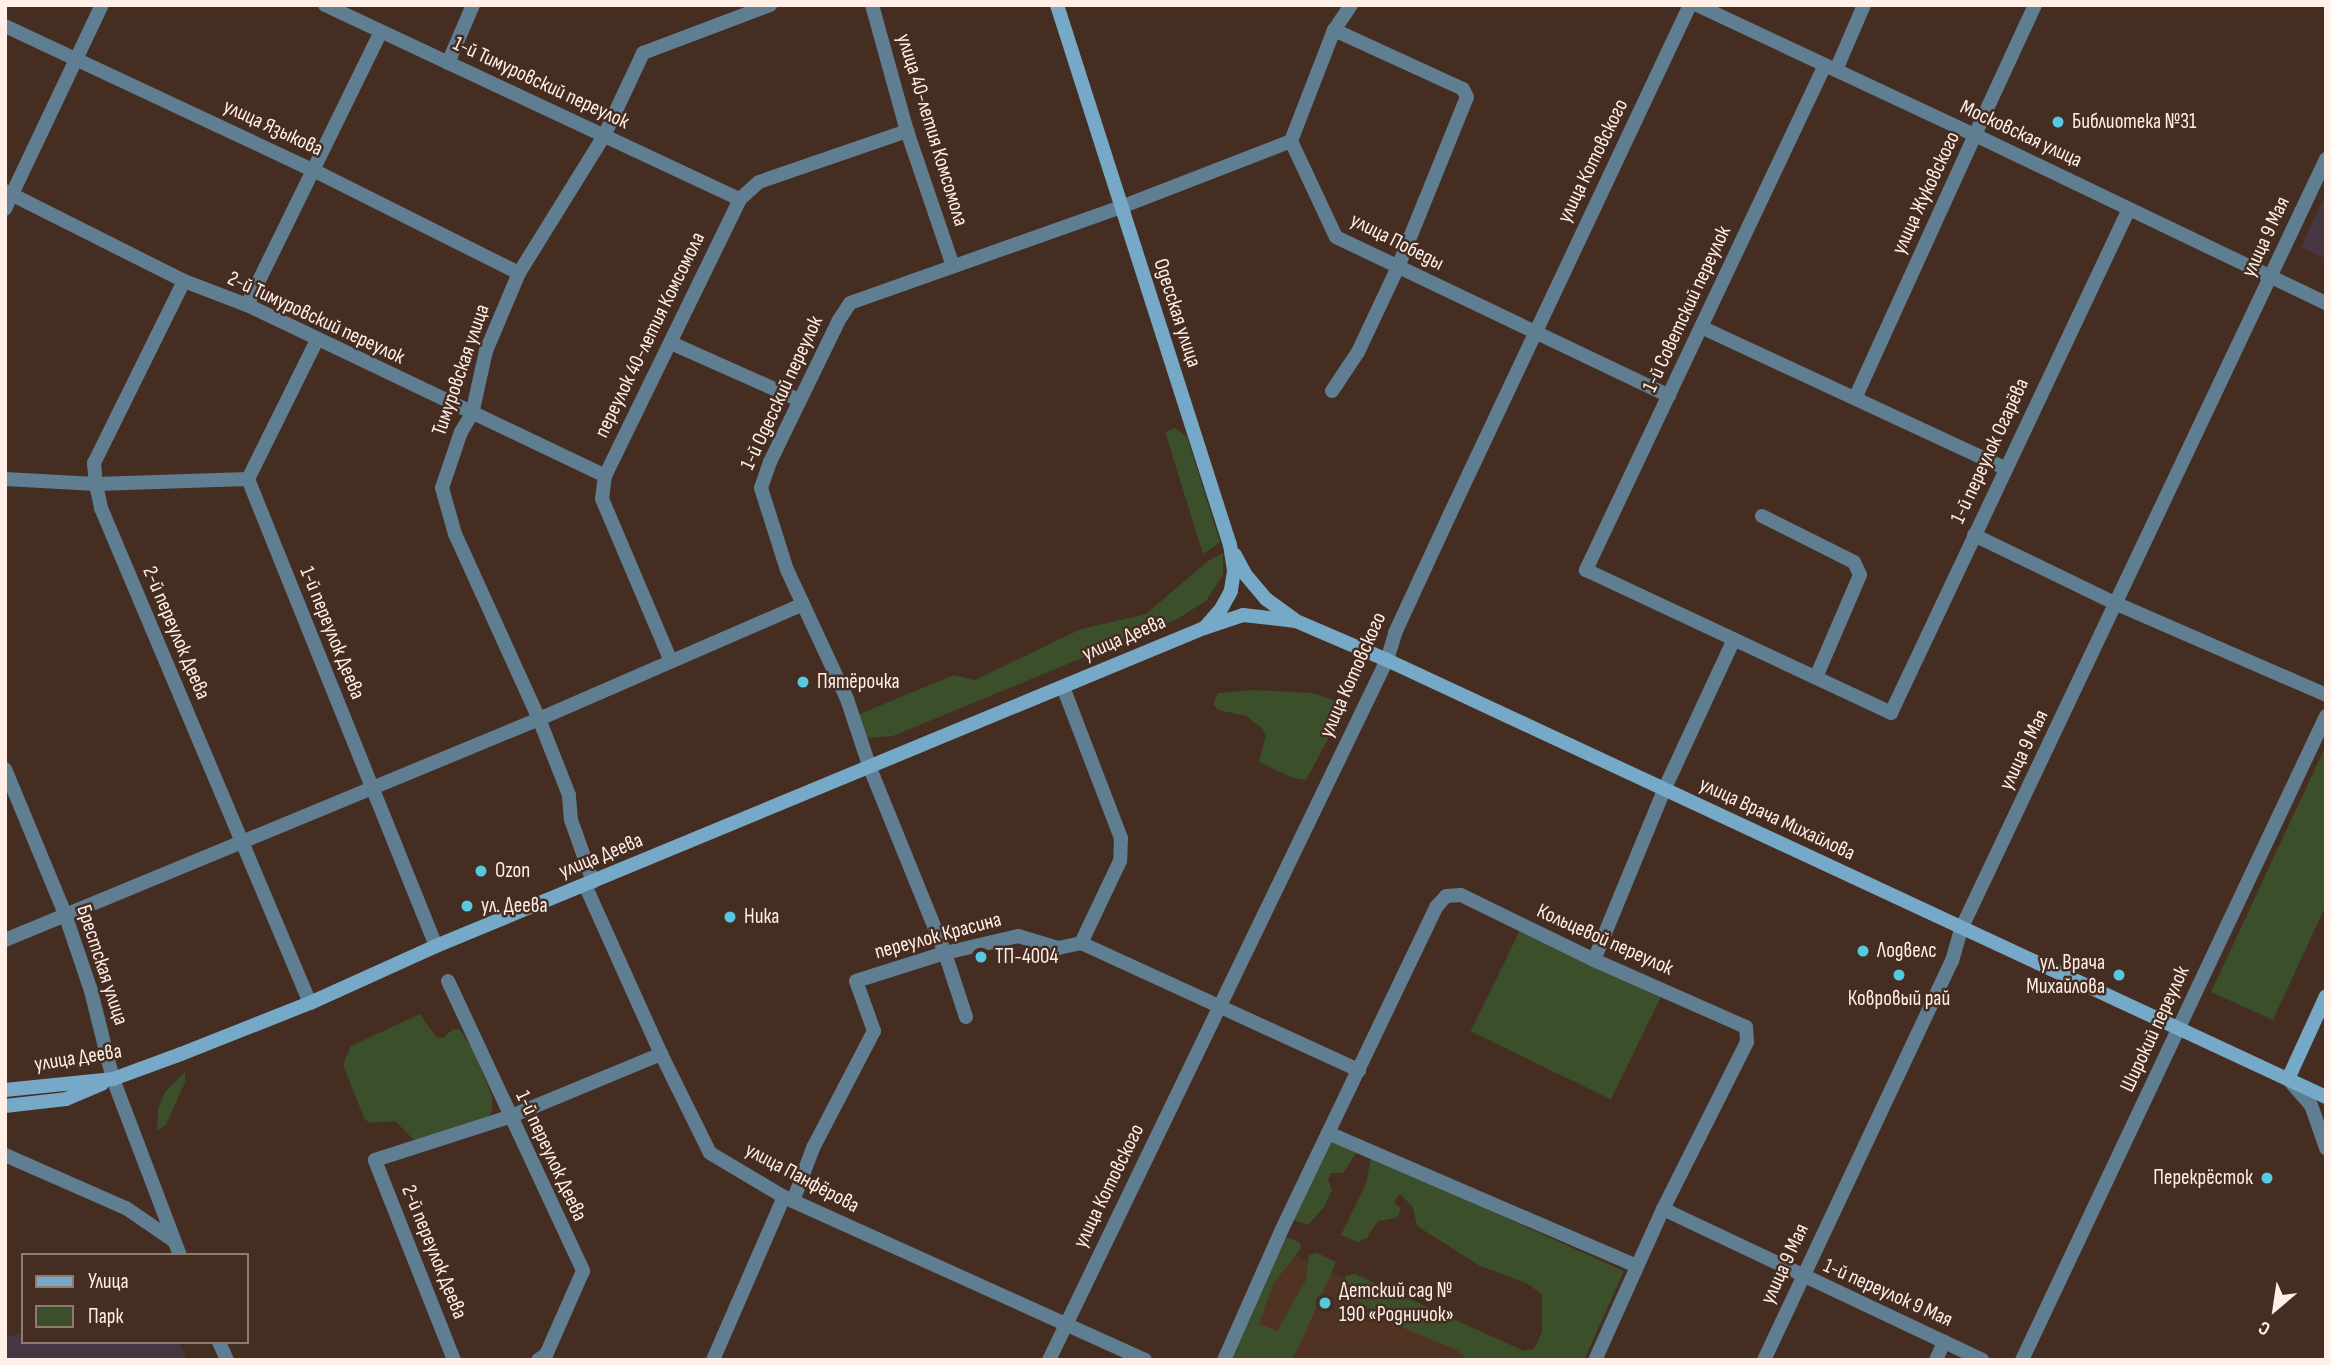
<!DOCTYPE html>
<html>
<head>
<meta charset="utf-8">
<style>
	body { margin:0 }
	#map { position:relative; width:2331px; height:1365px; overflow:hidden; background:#452d21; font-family:"Sofia Sans Condensed",sans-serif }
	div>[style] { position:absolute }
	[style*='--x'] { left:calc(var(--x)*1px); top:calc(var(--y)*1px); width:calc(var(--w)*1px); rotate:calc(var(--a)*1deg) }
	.built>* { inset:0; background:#513323 }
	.industrial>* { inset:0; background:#463641 }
	.green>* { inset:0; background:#3b4f2b; transform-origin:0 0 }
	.minor>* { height:14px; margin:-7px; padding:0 7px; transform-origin:7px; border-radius:7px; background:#5f7e92 }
	.tertiary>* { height:14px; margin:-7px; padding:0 7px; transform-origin:7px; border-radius:7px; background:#5f7e92 }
	.secondary>* { height:14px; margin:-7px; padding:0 7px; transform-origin:7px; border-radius:7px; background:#76a8c7 }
	.dots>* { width:19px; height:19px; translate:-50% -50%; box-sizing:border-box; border:4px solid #452d21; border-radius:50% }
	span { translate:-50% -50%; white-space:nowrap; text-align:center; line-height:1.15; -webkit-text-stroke:5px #452d21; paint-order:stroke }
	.street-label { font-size:21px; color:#ffefe7 }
	.poi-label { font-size:21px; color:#ffefe7 }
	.left { translate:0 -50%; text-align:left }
	.right { translate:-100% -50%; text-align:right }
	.frame { position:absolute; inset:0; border:7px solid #ffefe7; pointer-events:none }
	.legend { position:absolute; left:21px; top:1253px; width:228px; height:91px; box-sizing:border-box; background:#452d21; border:2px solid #8f7b70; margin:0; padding:9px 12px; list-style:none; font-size:21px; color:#ffefe7 }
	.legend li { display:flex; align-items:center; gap:14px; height:35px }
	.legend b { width:35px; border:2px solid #8f7b70 }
	.north { position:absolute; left:2240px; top:1274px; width:70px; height:70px; -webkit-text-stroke:5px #452d21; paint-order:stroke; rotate:209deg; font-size:19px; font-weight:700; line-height:28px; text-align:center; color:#ffefe7 }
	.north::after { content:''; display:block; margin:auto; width:24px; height:32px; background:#ffefe7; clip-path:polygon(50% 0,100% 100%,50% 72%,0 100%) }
</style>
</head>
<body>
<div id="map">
	<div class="built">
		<i style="clip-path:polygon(1279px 1247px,1514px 1360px,1230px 1360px)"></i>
	</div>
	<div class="industrial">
		<i style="clip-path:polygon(2326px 193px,2326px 259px,2301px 247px)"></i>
		<i style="clip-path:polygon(23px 1332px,23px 1342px,179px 1342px,187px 1360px,5px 1360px,5px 1338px)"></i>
	</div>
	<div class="green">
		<i style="clip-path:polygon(1175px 428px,1187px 437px,1220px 542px,1203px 554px,1165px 432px)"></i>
		<i style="clip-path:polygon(1223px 553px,1223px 575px,1206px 601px,1177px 619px,893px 736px,866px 738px,857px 715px,954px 675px,975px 680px,1081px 629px,1146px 614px,1208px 561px)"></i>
		<i style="clip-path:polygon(1255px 690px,1312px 693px,1333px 700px,1344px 709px,1306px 780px,1293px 778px,1259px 762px,1266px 735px,1262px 728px,1246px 716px,1218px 710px,1213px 704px,1218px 693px)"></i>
		<i style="clip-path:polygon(2326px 745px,2326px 905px,2273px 1020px,2211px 992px)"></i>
		<i style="left:1522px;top:926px;width:156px;height:117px;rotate:26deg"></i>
		<i style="clip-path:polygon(420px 1014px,436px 1037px,443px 1038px,453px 1029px,460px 1030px,472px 1048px,492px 1096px,492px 1110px,486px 1122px,426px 1143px,414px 1140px,395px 1121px,371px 1123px,365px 1120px,343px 1065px,351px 1046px)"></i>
		<i style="clip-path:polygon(185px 1072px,185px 1082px,166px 1125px,157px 1131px,158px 1109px,165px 1092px)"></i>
		<i style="clip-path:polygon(1327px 1137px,1358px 1150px,1343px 1173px,1331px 1173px,1328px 1180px,1332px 1190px,1324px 1207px,1308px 1225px,1291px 1219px)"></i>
		<i style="clip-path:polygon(1371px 1157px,1624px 1271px,1584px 1360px,1467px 1360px,1457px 1350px,1394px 1324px,1346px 1293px,1345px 1276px,1355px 1274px,1524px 1351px,1534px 1349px,1542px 1332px,1542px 1294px,1526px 1283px,1480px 1266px,1417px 1226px,1413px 1207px,1400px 1194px,1394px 1202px,1401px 1209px,1397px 1218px,1378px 1221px,1367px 1238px,1358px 1242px,1341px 1235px,1366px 1184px)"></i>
		<i style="clip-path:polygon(1284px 1236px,1299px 1242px,1301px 1248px,1273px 1284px,1259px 1324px,1277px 1331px,1306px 1280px,1309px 1255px,1317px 1253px,1336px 1262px,1303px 1338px,1291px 1360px,1230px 1360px)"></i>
	</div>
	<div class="minor">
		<i style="--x:325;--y:5;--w:458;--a:25.1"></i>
		<i style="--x:872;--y:5;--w:131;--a:74.5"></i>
		<i style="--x:907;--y:131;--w:143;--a:71.2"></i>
		<i style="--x:1351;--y:5;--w:30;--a:124"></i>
		<i style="--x:1334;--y:30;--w:119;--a:111.2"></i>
		<i style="--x:1291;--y:141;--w:106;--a:64.9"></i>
		<i style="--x:1336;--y:237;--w:369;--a:25.5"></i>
		<i style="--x:1697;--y:5;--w:307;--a:25.1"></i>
		<i style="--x:1975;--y:135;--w:289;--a:114.5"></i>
		<i style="--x:5;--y:26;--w:342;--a:25.1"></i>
		<i style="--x:315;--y:171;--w:228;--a:26.6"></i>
		<i style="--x:448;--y:63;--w:63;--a:-66.7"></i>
		<i style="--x:1825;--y:65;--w:559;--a:115.33"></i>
		<i style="--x:1586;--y:570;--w:337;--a:25.1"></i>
		<i style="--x:1891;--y:713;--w:557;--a:-64.72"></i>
		<i style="--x:1836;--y:70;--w:71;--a:-66.7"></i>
		<i style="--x:5;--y:191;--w:200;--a:26.7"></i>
		<i style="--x:184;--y:281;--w:67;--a:20.9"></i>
		<i style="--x:247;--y:305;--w:397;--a:25.5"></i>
		<i style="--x:184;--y:281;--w:203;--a:116.3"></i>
		<i style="--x:94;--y:463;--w:21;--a:85"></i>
		<i style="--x:96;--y:484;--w:25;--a:78"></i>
		<i style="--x:101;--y:508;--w:537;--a:67.11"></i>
		<i style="--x:247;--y:305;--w:303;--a:-63.9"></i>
		<i style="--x:1701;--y:327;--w:335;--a:24.9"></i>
		<i style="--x:317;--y:340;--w:155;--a:116.4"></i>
		<i style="--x:248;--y:479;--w:503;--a:68.07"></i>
		<i style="--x:671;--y:343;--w:140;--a:24"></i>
		<i style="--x:1332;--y:391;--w:47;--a:-56.3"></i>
		<i style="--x:1358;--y:352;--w:94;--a:-64.8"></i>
		<i style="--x:1398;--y:267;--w:183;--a:-67.9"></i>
		<i style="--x:1467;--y:97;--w:9;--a:-117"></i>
		<i style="--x:1463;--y:89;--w:142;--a:-155.4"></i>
		<i style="--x:5;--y:479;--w:91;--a:3.1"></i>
		<i style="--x:96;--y:484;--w:152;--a:-1.9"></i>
		<i style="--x:1762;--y:516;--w:103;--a:26.6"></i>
		<i style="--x:1854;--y:562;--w:14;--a:65"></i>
		<i style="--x:1860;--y:575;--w:111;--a:113.3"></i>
		<i style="--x:1974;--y:535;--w:159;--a:25.8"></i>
		<i style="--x:2117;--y:604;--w:228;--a:23.5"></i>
		<i style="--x:670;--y:659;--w:174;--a:-113"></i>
		<i style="--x:602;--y:499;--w:23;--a:-83"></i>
		<i style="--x:605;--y:476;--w:308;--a:-64"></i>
		<i style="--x:740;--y:199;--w:25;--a:-42"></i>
		<i style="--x:759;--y:182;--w:157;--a:-19"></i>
		<i style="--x:1063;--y:687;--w:162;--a:69"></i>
		<i style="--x:1121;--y:838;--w:23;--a:92"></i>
		<i style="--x:1120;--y:861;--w:91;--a:115.4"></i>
		<i style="--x:593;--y:882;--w:66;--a:-109.5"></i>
		<i style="--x:571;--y:820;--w:25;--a:-95"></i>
		<i style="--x:569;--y:795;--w:82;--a:-111.5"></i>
		<i style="--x:539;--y:719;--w:203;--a:-114.4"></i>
		<i style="--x:455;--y:534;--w:48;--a:-105.8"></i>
		<i style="--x:442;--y:488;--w:59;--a:-71.3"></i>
		<i style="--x:461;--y:432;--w:21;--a:-59"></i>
		<i style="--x:472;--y:414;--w:65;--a:-77.5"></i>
		<i style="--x:486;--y:351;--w:85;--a:-67.1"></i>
		<i style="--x:519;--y:273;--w:161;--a:-58.2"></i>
		<i style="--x:604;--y:136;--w:92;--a:-64.8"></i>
		<i style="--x:643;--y:53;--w:136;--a:-20.7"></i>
		<i style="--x:585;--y:885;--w:185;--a:65.8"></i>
		<i style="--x:661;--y:1054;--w:110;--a:63.7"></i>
		<i style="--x:710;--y:1153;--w:86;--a:30.7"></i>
		<i style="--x:784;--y:1197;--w:396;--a:24.3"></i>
		<i style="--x:5;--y:940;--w:578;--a:-22.48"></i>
		<i style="--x:539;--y:719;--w:288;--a:-23.5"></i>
		<i style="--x:1081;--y:943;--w:306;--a:24.6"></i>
		<i style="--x:1594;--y:960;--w:184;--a:-67.6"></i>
		<i style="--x:1664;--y:790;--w:166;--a:-65.1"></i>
		<i style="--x:448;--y:981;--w:320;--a:65"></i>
		<i style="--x:583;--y:1271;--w:92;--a:113.8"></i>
		<i style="--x:546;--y:1355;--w:9;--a:148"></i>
		<i style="--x:966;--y:1017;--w:67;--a:-108.2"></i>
		<i style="--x:945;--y:953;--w:200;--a:-112.1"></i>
		<i style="--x:870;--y:768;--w:73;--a:-108.4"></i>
		<i style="--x:847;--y:699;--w:142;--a:-114.9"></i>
		<i style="--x:787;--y:570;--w:86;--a:-107.6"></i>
		<i style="--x:761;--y:488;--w:28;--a:-71"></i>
		<i style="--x:770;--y:462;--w:158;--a:-64.1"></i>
		<i style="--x:839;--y:320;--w:20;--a:-57"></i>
		<i style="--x:850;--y:303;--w:288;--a:-19.5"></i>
		<i style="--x:1121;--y:207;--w:182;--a:-21.2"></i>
		<i style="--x:2289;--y:1080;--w:33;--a:49"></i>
		<i style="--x:2311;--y:1105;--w:46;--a:70.8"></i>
		<i style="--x:1328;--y:1133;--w:336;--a:23.3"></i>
		<i style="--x:793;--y:1201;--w:57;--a:-69.3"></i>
		<i style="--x:813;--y:1148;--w:132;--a:-62.5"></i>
		<i style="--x:874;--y:1031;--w:53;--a:-109.8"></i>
		<i style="--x:856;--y:981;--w:93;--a:-17.5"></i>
		<i style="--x:945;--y:953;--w:75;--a:-13.1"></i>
		<i style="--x:1018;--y:936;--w:42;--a:16.7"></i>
		<i style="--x:1058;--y:948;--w:24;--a:-12"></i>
		<i style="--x:1663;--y:1209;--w:353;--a:25.3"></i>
		<i style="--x:454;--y:1360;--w:215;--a:-111.6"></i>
		<i style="--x:375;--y:1160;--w:141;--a:-17.8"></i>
		<i style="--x:509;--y:1117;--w:165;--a:-22.5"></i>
		<i style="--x:713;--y:1360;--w:178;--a:-66.5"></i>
		<i style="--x:1049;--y:1360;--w:777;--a:-64.23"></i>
		<i style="--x:1387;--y:660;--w:28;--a:-73"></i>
		<i style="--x:1395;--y:633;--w:131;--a:-65.2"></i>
		<i style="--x:1450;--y:514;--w:563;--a:-64.76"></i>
		<i style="--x:1224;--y:1360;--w:143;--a:-66.1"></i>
		<i style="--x:1282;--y:1229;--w:358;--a:-64.4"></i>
		<i style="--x:1437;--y:906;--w:13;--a:-48"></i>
		<i style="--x:1446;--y:896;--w:15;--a:-4"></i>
		<i style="--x:1461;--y:895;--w:148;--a:26"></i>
		<i style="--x:1594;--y:960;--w:166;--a:23.8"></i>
		<i style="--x:1746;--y:1027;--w:15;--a:86"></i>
		<i style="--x:1747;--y:1042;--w:187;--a:116.7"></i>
		<i style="--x:1663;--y:1209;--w:166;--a:114.2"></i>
		<i style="--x:1764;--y:1360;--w:441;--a:-64.8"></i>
		<i style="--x:1952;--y:961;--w:35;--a:-74"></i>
		<i style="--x:1962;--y:927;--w:850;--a:-64.64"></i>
		<i style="--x:1936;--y:1360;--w:20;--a:-66"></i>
		<i style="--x:2022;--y:1360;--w:712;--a:-64.73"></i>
	</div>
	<div class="tertiary">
		<i style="--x:2035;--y:5;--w:143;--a:114.8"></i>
		<i style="--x:1975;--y:135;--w:389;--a:25.6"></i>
		<i style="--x:5;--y:209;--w:226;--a:-64.6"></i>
		<i style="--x:5;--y:769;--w:157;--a:67.5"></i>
		<i style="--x:65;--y:914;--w:81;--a:71.3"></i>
		<i style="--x:91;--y:991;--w:91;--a:76"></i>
		<i style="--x:113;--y:1079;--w:188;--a:69.2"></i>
		<i style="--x:5;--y:1155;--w:132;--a:23.7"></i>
		<i style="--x:126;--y:1208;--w:58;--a:34.5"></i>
		<i style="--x:219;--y:1342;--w:20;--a:66"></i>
	</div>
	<div class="secondary">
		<i style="--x:1057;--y:5;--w:567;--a:72.24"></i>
		<i style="--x:1230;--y:545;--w:26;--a:81"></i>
		<i style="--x:1234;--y:571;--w:20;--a:99"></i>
		<i style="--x:1231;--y:591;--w:21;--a:119"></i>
		<i style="--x:1221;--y:609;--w:23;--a:131"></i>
		<i style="--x:1235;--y:555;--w:21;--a:62"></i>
		<i style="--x:1245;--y:574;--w:33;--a:50"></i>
		<i style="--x:1266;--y:599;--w:34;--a:36"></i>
		<i style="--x:2288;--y:1079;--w:91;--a:-65.4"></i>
		<i style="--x:5;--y:1090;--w:109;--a:-5.8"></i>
		<i style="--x:113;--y:1079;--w:72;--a:-20.2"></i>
		<i style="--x:181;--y:1054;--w:139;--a:-21.6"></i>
		<i style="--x:310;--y:1003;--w:138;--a:-24.3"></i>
		<i style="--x:436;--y:946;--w:831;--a:-22.49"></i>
		<i style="--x:1204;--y:628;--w:41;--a:-18.4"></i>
		<i style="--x:1243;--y:615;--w:53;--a:6.5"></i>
		<i style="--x:1296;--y:621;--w:99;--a:23.2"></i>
		<i style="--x:1387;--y:660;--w:1036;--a:24.96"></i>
		<i style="--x:5;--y:1106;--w:61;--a:-6.5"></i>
		<i style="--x:66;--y:1099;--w:39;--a:-23"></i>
	</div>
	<div class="dots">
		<i style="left:2058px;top:122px;background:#56c9e1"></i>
		<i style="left:803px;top:682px;background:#56c9e1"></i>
		<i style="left:481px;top:871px;background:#56c9e1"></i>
		<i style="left:467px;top:906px;background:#56c9e1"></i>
		<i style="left:730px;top:917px;background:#56c9e1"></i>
		<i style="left:1863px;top:951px;background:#56c9e1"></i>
		<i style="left:981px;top:957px;background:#56c9e1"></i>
		<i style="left:1899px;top:975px;background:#56c9e1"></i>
		<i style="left:2119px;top:975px;background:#56c9e1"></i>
		<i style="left:2267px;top:1178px;background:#56c9e1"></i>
		<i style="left:1325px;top:1303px;background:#56c9e1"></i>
	</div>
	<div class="street-label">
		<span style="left:541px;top:83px;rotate:25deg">1-й Тимуровский переулок</span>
		<span style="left:273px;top:128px;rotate:25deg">улица Языкова</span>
		<span style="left:932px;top:130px;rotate:73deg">улица 40-летия Комсомола</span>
		<span style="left:2021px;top:134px;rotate:25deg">Московская улица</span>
		<span style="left:1593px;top:161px;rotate:-64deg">улица Котовского</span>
		<span style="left:1926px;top:193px;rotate:-65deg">улица Жуковского</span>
		<span style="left:2266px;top:237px;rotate:-65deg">улица 9 Мая</span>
		<span style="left:1397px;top:242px;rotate:27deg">улица Победы</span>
		<span style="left:1687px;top:309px;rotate:-65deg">1-й Советский переулок</span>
		<span style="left:1177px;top:313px;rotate:72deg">Одесская улица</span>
		<span style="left:316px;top:318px;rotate:25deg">2-й Тимуровский переулок</span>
		<span style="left:650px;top:335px;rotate:-64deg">переулок 40-летия Комсомола</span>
		<span style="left:461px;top:370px;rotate:-71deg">Тимуровская улица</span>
		<span style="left:782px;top:393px;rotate:-65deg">1-й Одесский переулок</span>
		<span style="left:1990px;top:451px;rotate:-65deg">1-й переулок Огарёва</span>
		<span style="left:176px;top:633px;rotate:67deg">2-й переулок Деева</span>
		<span style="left:332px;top:633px;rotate:68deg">1-й переулок Деева</span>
		<span style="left:1124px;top:638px;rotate:-23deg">улица Деева</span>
		<span style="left:1353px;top:675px;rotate:-66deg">улица Котовского</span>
		<span style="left:2024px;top:750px;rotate:-64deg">улица 9 Мая</span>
		<span style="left:1777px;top:819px;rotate:25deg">улица Врача Михайлова</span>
		<span style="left:601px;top:856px;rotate:-22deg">улица Деева</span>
		<span style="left:938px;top:936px;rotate:-15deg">переулок Красина</span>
		<span style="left:1605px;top:940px;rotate:24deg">Кольцевой переулок</span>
		<span style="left:102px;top:965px;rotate:72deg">Брестская улица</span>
		<span style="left:2155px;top:1029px;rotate:-65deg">Широкий переулок</span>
		<span style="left:78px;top:1058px;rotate:-9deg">улица Деева</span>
		<span style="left:551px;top:1156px;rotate:65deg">1-й переулок Деева</span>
		<span style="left:802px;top:1178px;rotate:28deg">улица Панфёрова</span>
		<span style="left:1109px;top:1186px;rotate:-64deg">улица Котовского</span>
		<span style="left:434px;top:1252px;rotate:68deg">2-й переулок Деева</span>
		<span style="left:1785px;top:1264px;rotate:-65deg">улица 9 Мая</span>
		<span style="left:1888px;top:1293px;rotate:24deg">1-й переулок 9 Мая</span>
	</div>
	<div class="poi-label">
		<span class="left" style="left:2072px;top:122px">Библиотека №31</span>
		<span class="left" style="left:817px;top:682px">Пятёрочка</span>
		<span class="left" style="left:495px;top:871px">Ozon</span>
		<span class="left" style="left:481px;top:906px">ул. Деева</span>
		<span class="left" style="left:744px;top:917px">Ника</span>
		<span class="left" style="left:1877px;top:951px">Лодвелс</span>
		<span class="left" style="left:995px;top:957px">ТП-4004</span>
		<span class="right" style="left:2105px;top:975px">ул. Врача<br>Михайлова</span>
		<span style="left:1899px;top:999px">Ковровый рай</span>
		<span class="right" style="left:2253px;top:1178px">Перекрёсток</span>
		<span class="left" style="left:1339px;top:1303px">Детский сад №<br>190 «Родничок»</span>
	</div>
	<div class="frame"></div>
	<ul class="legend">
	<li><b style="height:9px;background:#76a8c7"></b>Улица</li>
	<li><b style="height:19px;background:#3b4f2b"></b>Парк</li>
	</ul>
	<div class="north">С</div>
</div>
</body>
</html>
